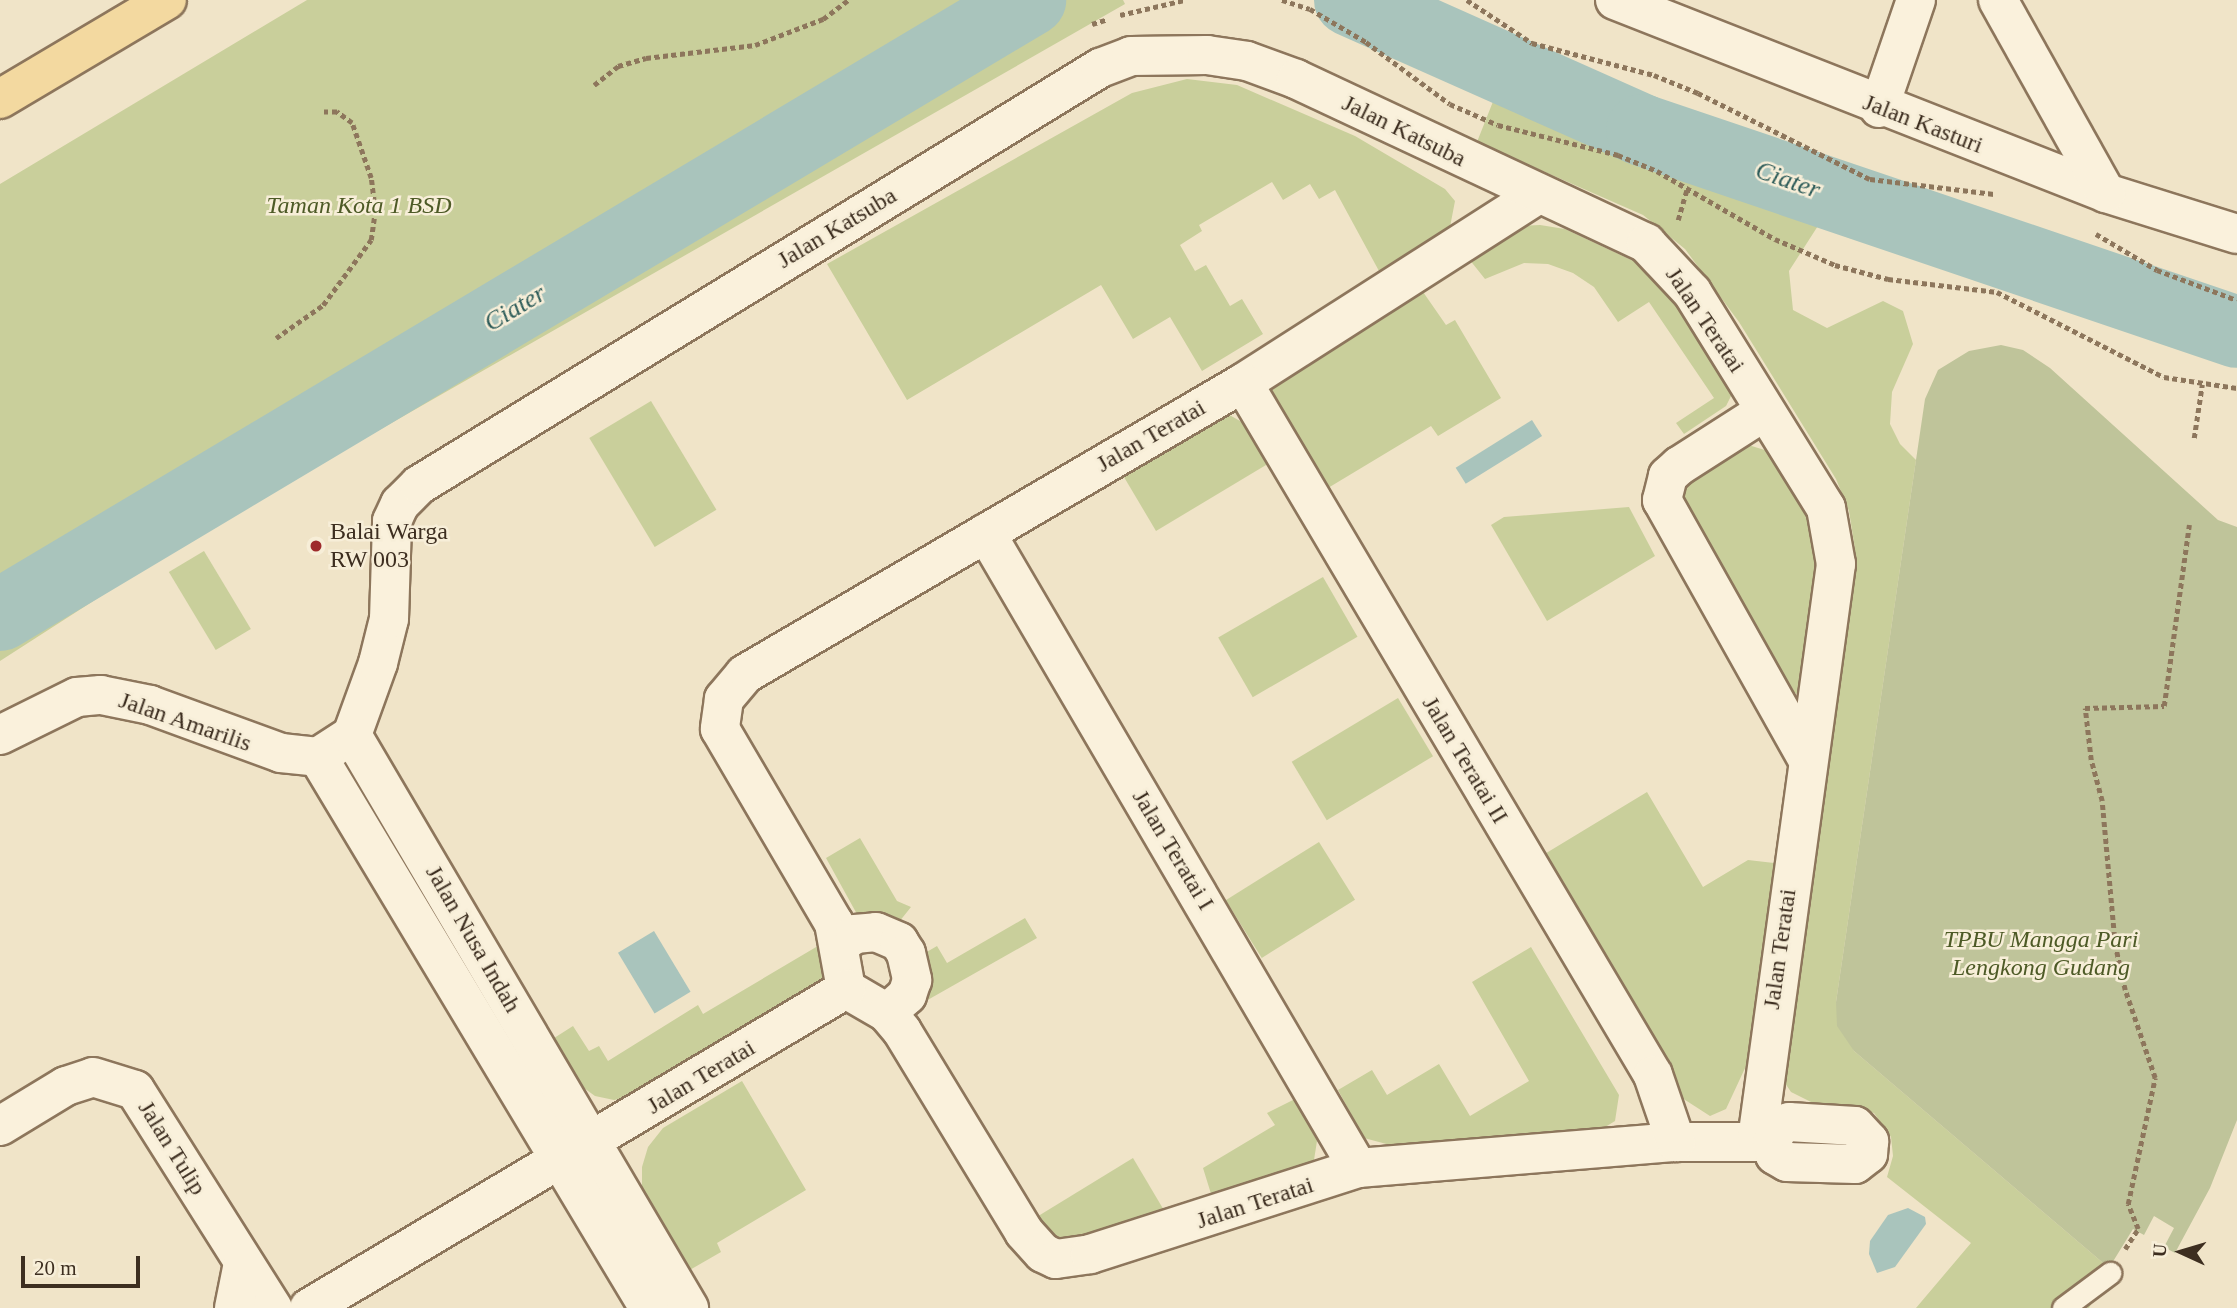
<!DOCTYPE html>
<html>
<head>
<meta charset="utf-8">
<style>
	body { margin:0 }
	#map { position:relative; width:2237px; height:1308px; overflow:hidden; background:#f0e4c8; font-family:Georgia,serif }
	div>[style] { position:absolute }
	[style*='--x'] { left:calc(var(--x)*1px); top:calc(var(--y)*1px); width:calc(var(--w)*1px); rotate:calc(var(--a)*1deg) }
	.green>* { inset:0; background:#c9cf9b; transform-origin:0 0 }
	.cemetery>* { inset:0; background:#bfc49a }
	.water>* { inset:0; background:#a9c4bc; transform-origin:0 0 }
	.river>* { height:72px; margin:-36px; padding:0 36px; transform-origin:36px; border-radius:36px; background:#a9c4bc }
	.path>* { height:4.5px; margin-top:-2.25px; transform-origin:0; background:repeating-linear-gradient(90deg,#8d765c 0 5px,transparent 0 8.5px) }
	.roads { filter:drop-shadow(2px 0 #8d765c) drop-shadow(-2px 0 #8d765c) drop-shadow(0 2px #8d765c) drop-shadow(0 -2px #8d765c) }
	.service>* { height:21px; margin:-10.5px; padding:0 10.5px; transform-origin:10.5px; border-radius:10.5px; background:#faf1dc }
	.minor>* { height:38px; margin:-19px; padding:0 19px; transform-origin:19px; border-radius:19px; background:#faf1dc }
	.primary>* { height:38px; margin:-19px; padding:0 19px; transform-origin:19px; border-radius:19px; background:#f3d9a0 }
	.dots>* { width:19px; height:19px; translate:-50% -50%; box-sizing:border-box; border:4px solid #f7eed8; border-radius:50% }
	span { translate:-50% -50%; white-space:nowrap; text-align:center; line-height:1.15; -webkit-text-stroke:5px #f7eed8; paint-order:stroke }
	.street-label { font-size:24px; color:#3d2e20 }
	.park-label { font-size:24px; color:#4d5a26; font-style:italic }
	.poi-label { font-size:24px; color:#3d2e20 }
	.left { translate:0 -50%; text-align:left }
	.water-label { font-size:26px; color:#2f5d5a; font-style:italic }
	.north { position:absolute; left:2146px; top:1217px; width:70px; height:70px; -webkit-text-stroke:5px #f7eed8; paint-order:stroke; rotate:274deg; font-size:19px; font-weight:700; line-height:28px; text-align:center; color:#3d2e20 }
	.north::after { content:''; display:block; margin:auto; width:24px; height:32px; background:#3d2e20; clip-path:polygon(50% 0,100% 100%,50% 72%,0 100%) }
	.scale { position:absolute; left:21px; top:1256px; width:119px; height:32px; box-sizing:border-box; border:4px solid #3d2e20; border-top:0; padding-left:9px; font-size:21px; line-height:24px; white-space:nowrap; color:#3d2e20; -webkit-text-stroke:5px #f7eed8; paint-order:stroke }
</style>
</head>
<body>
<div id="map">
	<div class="green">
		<i style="clip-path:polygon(307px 0,1123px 0,1125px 4px,199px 533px,0 661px,0 184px)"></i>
		<i style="clip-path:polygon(1187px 79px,1237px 85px,1355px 136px,1445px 189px,1455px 201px,1450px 227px,1379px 271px,1335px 190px,1319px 199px,1310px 184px,1283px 200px,1272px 182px,1199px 225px,1202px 231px,1180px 245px,1195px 271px,1206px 265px,1230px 306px,1242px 299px,1263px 334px,1202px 371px,1170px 317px,1133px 339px,1101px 285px,907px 400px,827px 264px,1132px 93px)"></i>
		<i style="clip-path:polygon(1494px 99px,1823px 218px,1789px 271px,1793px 310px,1827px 328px,1883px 301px,1903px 311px,1913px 344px,1892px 392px,1890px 424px,1900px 444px,1916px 460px,1836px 1002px,1854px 1051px,2109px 1268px,2089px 1308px,1916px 1308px,1971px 1243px,1887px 1177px,1893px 1156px,1891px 1137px,1874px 1113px,1811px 1102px,1791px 1092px,1781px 1077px,1852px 578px,1855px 549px,1849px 511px,1836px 479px,1739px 322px,1685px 249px,1643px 215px,1477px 142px)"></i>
		<i style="clip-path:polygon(1540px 225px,1565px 229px,1657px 272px,1730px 385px,1732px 394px,1726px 406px,1684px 434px,1676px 423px,1714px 398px,1649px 302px,1618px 322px,1594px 287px,1573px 273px,1548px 264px,1524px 263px,1485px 279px,1469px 259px,1521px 226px)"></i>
		<i style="clip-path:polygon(1421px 289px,1446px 325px,1455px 320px,1501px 398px,1438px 436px,1431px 426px,1323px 491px,1271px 394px,1274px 386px)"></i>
		<i style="left:651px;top:401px;width:127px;height:72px;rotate:59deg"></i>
		<i style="clip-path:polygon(1226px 413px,1247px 425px,1271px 462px,1156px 531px,1121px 472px)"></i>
		<i style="clip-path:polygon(1745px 444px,1768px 451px,1816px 531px,1822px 556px,1799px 695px,1784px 687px,1679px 498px,1686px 482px)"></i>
		<i style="clip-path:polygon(1629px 507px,1655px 556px,1547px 621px,1491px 525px,1504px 517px)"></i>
		<i style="left:204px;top:551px;width:91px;height:41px;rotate:59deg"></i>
		<i style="left:1323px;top:577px;width:69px;height:121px;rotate:60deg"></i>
		<i style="left:1398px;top:698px;width:68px;height:124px;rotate:59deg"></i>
		<i style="clip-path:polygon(1647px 792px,1703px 887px,1748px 860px,1774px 863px,1746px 1066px,1726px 1109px,1710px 1116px,1679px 1096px,1543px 855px)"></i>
		<i style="clip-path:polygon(860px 838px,897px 901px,911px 907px,899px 922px,858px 916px,826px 858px)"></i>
		<i style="left:1319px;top:842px;width:68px;height:110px;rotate:58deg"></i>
		<i style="clip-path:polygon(1025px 918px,1037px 938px,917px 1006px,925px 953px,937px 946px,947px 963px)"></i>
		<i style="clip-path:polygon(828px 940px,823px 981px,629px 1097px,614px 1100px,595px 1096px,577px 1083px,551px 1040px,573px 1026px,589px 1051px,599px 1046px,608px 1061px,698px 1005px,703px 1014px)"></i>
		<i style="clip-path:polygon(1531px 947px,1619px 1095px,1615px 1121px,1597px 1132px,1394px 1146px,1364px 1138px,1338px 1090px,1372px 1070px,1387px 1095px,1439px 1064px,1470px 1116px,1529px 1081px,1472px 982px)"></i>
		<i style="clip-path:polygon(742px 1081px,806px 1190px,717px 1243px,721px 1252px,688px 1271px,652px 1213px,642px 1188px,642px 1167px,648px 1147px,663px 1128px)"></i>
		<i style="clip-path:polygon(1295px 1099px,1317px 1141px,1314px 1160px,1304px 1168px,1212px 1197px,1203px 1168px,1275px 1125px,1267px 1113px)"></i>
		<i style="clip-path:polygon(1133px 1158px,1165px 1212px,1063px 1241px,1049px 1234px,1035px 1218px)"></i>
	</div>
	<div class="cemetery">
		<i style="clip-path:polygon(2001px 345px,2023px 350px,2050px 368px,2218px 520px,2237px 527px,2237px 1120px,2210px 1188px,2175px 1253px,2164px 1247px,2174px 1228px,2154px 1216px,2144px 1235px,2133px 1229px,2109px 1268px,1854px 1051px,1837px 1026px,1836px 1002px,1925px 399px,1938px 370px,1969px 351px)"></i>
	</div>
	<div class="water">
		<i style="left:1532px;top:420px;width:19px;height:90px;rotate:58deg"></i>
		<i style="left:654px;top:931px;width:71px;height:42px;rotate:59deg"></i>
		<i style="clip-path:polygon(1908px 1208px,1925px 1217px,1926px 1224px,1895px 1267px,1877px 1273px,1869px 1254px,1870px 1241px,1888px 1215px)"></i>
	</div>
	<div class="river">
		<i style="--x:1350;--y:0;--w:320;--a:24"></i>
		<i style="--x:1642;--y:130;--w:628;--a:18.75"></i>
		<i style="--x:0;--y:615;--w:1200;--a:-30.84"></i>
	</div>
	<div class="path">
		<i style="--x:1282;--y:0;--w:29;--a:18"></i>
		<i style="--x:1310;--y:9;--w:65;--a:30.5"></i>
		<i style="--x:1366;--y:42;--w:104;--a:36.4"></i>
		<i style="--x:1450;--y:104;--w:52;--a:23.6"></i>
		<i style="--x:1498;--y:125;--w:124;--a:14"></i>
		<i style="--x:1618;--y:155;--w:42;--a:22.3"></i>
		<i style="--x:1657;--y:171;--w:136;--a:30"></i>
		<i style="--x:1775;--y:239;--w:65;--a:23.4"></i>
		<i style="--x:1835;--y:265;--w:55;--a:14.8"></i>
		<i style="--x:1888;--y:279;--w:110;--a:6.8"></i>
		<i style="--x:1997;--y:292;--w:187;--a:27"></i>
		<i style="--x:2164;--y:377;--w:74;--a:8.6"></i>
		<i style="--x:1467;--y:0;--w:78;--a:33.5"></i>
		<i style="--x:1532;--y:43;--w:126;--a:14.7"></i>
		<i style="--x:1654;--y:75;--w:48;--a:22.2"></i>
		<i style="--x:1698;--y:93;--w:192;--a:26.6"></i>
		<i style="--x:1870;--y:179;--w:125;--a:6.9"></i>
		<i style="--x:1120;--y:15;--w:67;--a:-13"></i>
		<i style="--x:1092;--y:24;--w:14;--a:-17"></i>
		<i style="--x:594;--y:85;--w:31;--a:-38"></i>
		<i style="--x:618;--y:66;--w:29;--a:-16"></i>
		<i style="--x:646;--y:58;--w:110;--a:-6.8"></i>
		<i style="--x:755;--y:45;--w:73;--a:-20.9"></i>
		<i style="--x:823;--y:19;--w:31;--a:-37"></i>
		<i style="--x:1678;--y:220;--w:33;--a:-74"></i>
		<i style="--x:2096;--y:234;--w:71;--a:30.5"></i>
		<i style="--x:2157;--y:270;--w:85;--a:20.6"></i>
		<i style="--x:276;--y:338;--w:57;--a:-35.1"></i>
		<i style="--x:323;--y:305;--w:81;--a:-53.6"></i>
		<i style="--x:371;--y:240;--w:30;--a:-82"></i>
		<i style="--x:375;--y:210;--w:32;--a:-97"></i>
		<i style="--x:371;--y:178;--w:58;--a:-109.1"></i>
		<i style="--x:352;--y:123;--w:19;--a:-144"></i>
		<i style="--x:337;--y:112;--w:13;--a:180"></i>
		<i style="--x:2194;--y:438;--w:54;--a:-81.4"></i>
		<i style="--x:2125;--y:1249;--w:24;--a:-57"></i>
		<i style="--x:2138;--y:1229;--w:27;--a:-112"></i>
		<i style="--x:2128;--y:1204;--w:129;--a:-77.9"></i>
		<i style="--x:2155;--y:1078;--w:93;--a:-108.8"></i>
		<i style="--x:2125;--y:990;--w:46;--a:-102.5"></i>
		<i style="--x:2115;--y:945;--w:145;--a:-95.2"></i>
		<i style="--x:2102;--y:801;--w:42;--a:-105"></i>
		<i style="--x:2091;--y:760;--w:52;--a:-96.6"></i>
		<i style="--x:2085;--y:708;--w:79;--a:-1.5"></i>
		<i style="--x:2164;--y:706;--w:183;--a:-82.1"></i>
	</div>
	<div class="roads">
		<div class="service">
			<i style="--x:2063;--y:1308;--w:59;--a:-36.7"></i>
		</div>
		<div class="minor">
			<i style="--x:1615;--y:0;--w:528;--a:21.46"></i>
			<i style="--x:2106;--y:193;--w:137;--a:17.4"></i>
			<i style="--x:1998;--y:0;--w:221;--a:60.8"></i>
			<i style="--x:1879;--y:108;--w:114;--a:-71.1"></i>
			<i style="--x:1537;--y:195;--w:349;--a:147.4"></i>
			<i style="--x:1243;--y:383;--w:577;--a:149.7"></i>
			<i style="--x:745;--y:674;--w:33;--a:130"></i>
			<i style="--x:724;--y:699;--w:30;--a:98"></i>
			<i style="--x:720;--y:729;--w:225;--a:59.6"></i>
			<i style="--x:834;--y:923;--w:67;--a:79.7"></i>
			<i style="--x:846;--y:989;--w:48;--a:30.3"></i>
			<i style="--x:887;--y:1013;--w:23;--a:50"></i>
			<i style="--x:902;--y:1031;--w:235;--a:58.7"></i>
			<i style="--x:1024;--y:1232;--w:28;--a:48"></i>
			<i style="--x:1043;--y:1253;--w:14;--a:25"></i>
			<i style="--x:1056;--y:1259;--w:34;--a:-8"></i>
			<i style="--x:1090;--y:1254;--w:281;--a:-17.8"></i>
			<i style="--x:1358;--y:1168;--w:319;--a:-4.7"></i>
			<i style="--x:1676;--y:1142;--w:96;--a:0"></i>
			<i style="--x:1243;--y:383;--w:804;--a:59.35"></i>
			<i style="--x:1653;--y:1075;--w:71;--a:71.1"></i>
			<i style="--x:1765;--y:411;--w:102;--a:147.4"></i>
			<i style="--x:1679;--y:466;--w:15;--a:138"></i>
			<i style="--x:1668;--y:476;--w:25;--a:104"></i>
			<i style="--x:1662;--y:500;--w:296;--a:60.7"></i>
			<i style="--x:986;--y:533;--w:736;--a:59.64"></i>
			<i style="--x:0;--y:735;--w:86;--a:-26.3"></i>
			<i style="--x:77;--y:697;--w:24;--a:-5"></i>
			<i style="--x:101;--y:695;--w:50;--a:11.5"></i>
			<i style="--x:150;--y:705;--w:140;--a:20.1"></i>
			<i style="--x:281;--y:753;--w:37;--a:6"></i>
			<i style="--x:318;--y:757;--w:40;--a:-32.9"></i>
			<i style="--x:352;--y:735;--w:77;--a:-70.1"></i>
			<i style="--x:378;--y:663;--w:45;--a:-76"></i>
			<i style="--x:389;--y:619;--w:98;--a:-88.2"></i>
			<i style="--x:392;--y:521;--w:19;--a:-65"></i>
			<i style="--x:400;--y:504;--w:27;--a:-45"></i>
			<i style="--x:419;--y:485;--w:799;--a:-31.48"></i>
			<i style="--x:1100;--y:68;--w:33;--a:-21"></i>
			<i style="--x:1131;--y:56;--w:76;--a:-0.8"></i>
			<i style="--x:1207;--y:55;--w:40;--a:8.5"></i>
			<i style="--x:1247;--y:61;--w:52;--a:20.2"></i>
			<i style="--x:1296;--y:79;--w:387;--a:25.1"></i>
			<i style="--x:1646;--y:243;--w:67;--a:46.8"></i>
			<i style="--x:1692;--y:292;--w:254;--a:58.2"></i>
			<i style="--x:1826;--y:508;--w:57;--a:79.9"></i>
			<i style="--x:1836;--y:564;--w:581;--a:97.81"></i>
			<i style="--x:352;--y:735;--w:665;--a:59.54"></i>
			<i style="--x:318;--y:757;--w:643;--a:59.01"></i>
			<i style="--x:841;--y:944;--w:17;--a:-36"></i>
			<i style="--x:855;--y:934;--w:21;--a:-5"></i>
			<i style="--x:876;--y:932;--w:25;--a:23"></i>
			<i style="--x:899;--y:942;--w:13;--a:58"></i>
			<i style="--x:906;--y:953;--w:28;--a:77"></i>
			<i style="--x:912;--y:980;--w:16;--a:108"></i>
			<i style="--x:907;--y:995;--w:27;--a:138"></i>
			<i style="--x:1789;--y:1122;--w:66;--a:3.5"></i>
			<i style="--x:1855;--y:1126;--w:21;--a:47"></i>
			<i style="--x:1869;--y:1141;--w:13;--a:94"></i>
			<i style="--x:1868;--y:1154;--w:16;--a:142"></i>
			<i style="--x:1855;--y:1164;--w:68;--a:-178.3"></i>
			<i style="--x:1787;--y:1162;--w:14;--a:-150"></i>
			<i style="--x:1775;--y:1155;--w:13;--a:-103"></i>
			<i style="--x:1772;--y:1142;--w:16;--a:-68"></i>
			<i style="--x:1778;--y:1127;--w:12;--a:-24"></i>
			<i style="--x:0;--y:1126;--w:77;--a:-31.2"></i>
			<i style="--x:66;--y:1086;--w:28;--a:-18"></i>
			<i style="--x:93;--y:1077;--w:44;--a:17.2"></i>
			<i style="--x:135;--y:1090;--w:258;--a:57.7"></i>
			<i style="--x:234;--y:1308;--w:46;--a:-78.7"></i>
			<i style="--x:309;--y:1308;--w:625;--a:-30.71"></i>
		</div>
		<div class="primary">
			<i style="--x:0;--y:99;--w:194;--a:-30.7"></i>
		</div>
	</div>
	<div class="dots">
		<i style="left:316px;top:546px;background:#9e2a2b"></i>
	</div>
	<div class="street-label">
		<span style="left:1923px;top:124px;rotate:21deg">Jalan Kasturi</span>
		<span style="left:1404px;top:131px;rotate:26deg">Jalan Katsuba</span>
		<span style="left:837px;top:228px;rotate:-31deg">Jalan Katsuba</span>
		<span style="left:1705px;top:320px;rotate:56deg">Jalan Teratai</span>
		<span style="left:1151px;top:436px;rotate:-30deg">Jalan Teratai</span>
		<span style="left:185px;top:722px;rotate:19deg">Jalan Amarilis</span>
		<span style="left:1465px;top:760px;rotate:59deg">Jalan Teratai II</span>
		<span style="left:1173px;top:850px;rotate:59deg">Jalan Teratai I</span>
		<span style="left:473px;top:939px;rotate:60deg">Jalan Nusa Indah</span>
		<span style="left:1780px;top:949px;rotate:-82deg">Jalan Teratai</span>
		<span style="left:701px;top:1077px;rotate:-31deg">Jalan Teratai</span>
		<span style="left:172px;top:1148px;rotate:58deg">Jalan Tulip</span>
		<span style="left:1255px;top:1203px;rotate:-18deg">Jalan Teratai</span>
	</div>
	<div class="park-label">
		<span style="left:359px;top:206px">Taman Kota 1 BSD</span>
		<span style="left:2041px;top:954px">TPBU Mangga Pari<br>Lengkong Gudang</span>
	</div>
	<div class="poi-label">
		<span class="left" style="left:330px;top:546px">Balai Warga<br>RW 003</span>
	</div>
	<div class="water-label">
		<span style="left:1788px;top:180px;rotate:19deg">Ciater</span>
		<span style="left:515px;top:308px;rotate:-31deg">Ciater</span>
	</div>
	<div class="north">U</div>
	<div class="scale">20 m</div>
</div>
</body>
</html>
